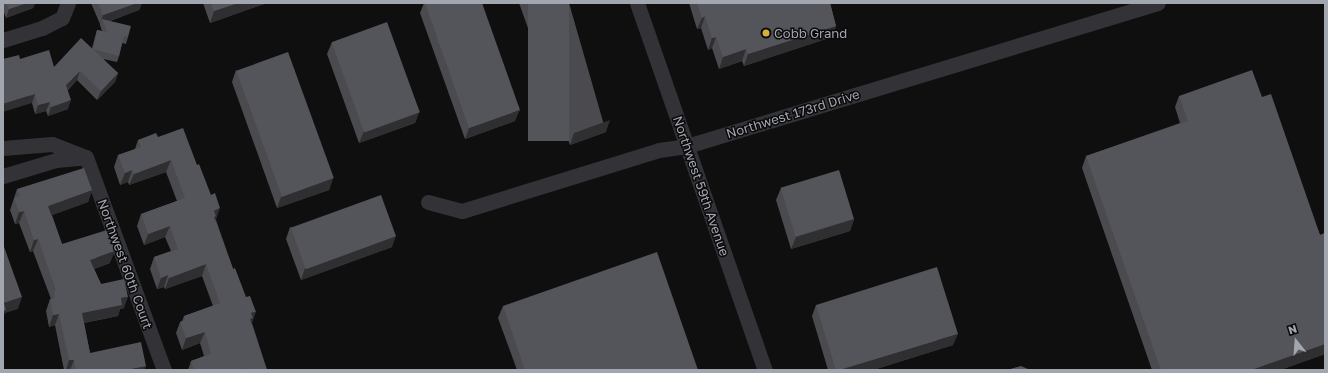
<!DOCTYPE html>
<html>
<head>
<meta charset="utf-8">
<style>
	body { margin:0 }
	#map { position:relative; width:1328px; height:373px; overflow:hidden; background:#0f0f10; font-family:"Golos Text",sans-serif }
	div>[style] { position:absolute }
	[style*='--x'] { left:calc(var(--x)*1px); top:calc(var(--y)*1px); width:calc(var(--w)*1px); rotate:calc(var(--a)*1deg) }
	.minor>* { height:15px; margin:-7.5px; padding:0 7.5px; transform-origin:7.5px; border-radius:7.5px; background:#333337 }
	.wall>* { inset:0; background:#4b4b4f }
	.shaded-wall>* { inset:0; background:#2f2f32 }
	.building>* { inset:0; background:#54555a; transform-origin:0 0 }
	.dots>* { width:11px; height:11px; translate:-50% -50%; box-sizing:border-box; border:2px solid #0a0a0b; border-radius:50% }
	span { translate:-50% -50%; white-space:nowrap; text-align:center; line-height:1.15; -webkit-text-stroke:3px #0a0a0b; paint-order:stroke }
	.poi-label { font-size:13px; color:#a2a6af }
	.left { translate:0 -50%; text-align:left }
	.street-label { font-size:13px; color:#a2a6af }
	.frame { position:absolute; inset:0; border:4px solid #a2a6af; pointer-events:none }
	.north { position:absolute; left:1276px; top:321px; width:40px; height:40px; -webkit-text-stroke:3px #0a0a0b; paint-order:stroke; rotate:343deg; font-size:11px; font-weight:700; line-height:16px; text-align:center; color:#a2a6af }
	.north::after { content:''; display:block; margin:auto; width:14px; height:18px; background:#a2a6af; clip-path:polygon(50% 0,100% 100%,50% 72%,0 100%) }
</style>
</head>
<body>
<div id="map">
	<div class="minor">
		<i style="--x:637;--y:3;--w:389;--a:70.8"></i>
		<i style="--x:3;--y:40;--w:41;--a:-17.1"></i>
		<i style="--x:42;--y:28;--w:22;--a:-27"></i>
		<i style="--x:62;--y:18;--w:16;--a:-68"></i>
		<i style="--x:3;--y:148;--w:49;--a:-4.7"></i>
		<i style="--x:52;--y:144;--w:36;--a:21"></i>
		<i style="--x:86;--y:157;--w:227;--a:69.9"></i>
		<i style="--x:3;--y:176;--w:55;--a:-16.8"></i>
		<i style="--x:56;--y:160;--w:25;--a:-5"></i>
		<i style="--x:428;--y:202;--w:35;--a:15"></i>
		<i style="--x:462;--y:211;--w:206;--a:-17.2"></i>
		<i style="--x:659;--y:150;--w:28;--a:-8"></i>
		<i style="--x:687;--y:146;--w:492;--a:-16.9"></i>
	</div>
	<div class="wall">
		<i style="clip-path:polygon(3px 3px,35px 3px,33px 8px,6px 18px,3px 10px)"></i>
		<i style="clip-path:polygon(91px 3px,142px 3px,139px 10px,110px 21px,128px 37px,126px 44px,122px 43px,119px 56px,117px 62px,103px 59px,118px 73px,115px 82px,97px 100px,77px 80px,68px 90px,68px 109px,48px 116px,46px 111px,35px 114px,20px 59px,54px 67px,92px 48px,95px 37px,97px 30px,102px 31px,100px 25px,100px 24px)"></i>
		<i style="clip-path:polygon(203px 3px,267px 3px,210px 23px)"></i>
		<i style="clip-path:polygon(424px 3px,482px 3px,515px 121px,465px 139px,420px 13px)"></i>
		<i style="clip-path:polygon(519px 3px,569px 3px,606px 132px,570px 145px)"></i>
		<i style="clip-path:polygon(689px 3px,830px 3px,836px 26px,832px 37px,744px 66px,742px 61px,719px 69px,712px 48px,708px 50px,701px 28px,697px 29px)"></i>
		<i style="clip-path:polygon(332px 42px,419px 112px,415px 123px,359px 143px,327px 54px)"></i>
		<i style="clip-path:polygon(236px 70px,333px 178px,329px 190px,277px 208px,232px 82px)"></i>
		<i style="clip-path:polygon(1179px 96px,1262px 97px,1320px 235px,1325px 233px,1325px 354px,1280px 370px,1152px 370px,1082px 168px,1086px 156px,1180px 123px,1175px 107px)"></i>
		<i style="clip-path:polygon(158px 137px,216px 220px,252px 323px,267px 370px,188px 370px,191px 361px,204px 356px,200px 343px,182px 350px,176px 333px,180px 322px,182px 321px,184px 316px,213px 306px,202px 276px,165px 289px,164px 287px,157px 289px,150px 269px,154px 257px,171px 251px,165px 237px,144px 245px,137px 226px,141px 214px,177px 201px,166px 172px,129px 185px,128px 182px,120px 185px,114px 167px,118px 155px,135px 149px,138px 140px)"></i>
		<i style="clip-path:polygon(781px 188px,854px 219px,850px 231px,791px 249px,776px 200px)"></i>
		<i style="clip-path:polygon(17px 189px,92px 190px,88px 202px,52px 215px,62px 244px,110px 263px,94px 269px,101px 284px,124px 308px,120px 309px,118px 316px,84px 323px,90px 353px,146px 366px,144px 370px,64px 370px,55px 325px,49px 327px,46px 311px,50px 299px,51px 299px,33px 251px,30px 252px,19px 223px,15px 224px,10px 210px)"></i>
		<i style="clip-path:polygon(290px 227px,392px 247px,301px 280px,286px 239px)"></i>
		<i style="clip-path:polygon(816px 305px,953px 345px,873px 370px,828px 370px,812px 316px)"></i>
		<i style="clip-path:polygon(503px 306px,698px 370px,517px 370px,498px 318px)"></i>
	</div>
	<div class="shaded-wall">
		<i style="clip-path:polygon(27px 3px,35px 3px,33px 8px,6px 18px,9px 9px)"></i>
		<i style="clip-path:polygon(137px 3px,142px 3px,139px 10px,104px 23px,102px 19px,100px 24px,103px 15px)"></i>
		<i style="clip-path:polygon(238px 3px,267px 3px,210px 23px,214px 11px)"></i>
		<i style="clip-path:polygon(705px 16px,701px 28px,697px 29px,702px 18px)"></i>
		<i style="clip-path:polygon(836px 26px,832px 37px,744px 66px,748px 54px)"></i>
		<i style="clip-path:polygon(716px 37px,712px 48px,708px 50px,712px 38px)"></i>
		<i style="clip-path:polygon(746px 49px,742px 61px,719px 69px,723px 57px)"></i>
		<i style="clip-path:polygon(80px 71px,77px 80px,63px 94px,66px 85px)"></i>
		<i style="clip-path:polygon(118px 73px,115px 82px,97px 100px,101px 91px)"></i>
		<i style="clip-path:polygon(35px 94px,32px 103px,3px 112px,3px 104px)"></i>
		<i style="clip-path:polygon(71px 100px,68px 109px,48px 116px,51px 107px)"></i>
		<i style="clip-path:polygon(50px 102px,46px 111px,35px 114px,38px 105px)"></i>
		<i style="clip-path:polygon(520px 110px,515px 121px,465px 139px,469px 128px)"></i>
		<i style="clip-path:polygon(419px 112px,415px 123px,359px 143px,364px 131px)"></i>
		<i style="clip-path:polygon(610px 120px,606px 132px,570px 145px,574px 133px)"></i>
		<i style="clip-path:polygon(171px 160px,166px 172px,129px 185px,134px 174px)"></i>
		<i style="clip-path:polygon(132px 170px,128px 182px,120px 185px,125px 173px)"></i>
		<i style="clip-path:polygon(333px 178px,329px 190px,277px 208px,281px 197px)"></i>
		<i style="clip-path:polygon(92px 190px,88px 202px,44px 218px,48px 206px)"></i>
		<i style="clip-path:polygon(220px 208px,216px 220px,214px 221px,214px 211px)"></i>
		<i style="clip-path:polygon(24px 211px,19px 223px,15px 224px,19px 212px)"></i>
		<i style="clip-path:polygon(854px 219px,850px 231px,791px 249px,796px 237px)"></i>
		<i style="clip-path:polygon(170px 226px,165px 237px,144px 245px,148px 234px)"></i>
		<i style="clip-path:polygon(396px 236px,392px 247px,301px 280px,305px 268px)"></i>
		<i style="clip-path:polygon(38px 239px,33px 251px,30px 252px,34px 240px)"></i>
		<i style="clip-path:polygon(115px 251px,110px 263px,86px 272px,90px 260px)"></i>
		<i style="clip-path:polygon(206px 264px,202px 276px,165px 289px,169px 278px)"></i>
		<i style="clip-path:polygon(168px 275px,164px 287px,157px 289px,161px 278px)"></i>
		<i style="clip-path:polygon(22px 297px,18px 309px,5px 313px,3px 318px,3px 306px,4px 303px)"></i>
		<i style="clip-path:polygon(128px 297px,124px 308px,120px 309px,118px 316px,78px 324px,82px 313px,121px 298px)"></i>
		<i style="clip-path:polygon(256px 312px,252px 323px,249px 330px,251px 313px)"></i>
		<i style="clip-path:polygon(59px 314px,55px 325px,49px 327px,53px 315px)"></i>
		<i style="clip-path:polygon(205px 332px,200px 343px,182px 350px,186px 338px)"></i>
		<i style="clip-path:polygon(958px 334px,953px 345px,873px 370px,839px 370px)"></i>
		<i style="clip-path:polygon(1325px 344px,1325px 354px,1280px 370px,1251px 370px)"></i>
		<i style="clip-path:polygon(69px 360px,74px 360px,70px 370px,66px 370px)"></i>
		<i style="clip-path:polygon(146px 366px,144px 370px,125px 370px)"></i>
	</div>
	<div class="building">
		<i style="clip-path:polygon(6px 3px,27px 3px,9px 9px)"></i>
		<i style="clip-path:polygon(98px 3px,137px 3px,103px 15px)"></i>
		<i style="clip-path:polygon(211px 3px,238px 3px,214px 11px)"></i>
		<i style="clip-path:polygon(425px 3px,482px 3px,520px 110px,469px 128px)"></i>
		<i style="left:528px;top:3px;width:41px;height:138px"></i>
		<i style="clip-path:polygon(697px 3px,830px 3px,836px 26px,748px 54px,746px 49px,723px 57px,716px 37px,712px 38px,705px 16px,702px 18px)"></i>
		<i style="clip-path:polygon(102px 19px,131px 26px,128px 37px,124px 36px,119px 56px,93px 49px,97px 30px,107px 32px)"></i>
		<i style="left:387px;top:22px;width:96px;height:59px;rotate:70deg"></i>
		<i style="clip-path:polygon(81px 38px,118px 73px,101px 91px,80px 71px,66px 85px,71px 100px,51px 107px,50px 102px,38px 105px,35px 94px,3px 104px,3px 59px,19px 55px,20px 59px,49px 50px,54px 67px)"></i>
		<i style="left:288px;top:52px;width:134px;height:55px;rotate:70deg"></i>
		<i style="clip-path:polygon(1252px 70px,1262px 97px,1271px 94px,1320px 235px,1325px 233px,1325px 344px,1251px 370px,1161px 370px,1086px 156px,1188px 121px,1179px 96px)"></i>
		<i style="clip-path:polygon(183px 128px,197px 165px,199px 164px,211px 195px,215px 193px,220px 208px,214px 211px,216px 216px,214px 217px,233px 269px,235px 268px,246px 297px,250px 296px,256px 312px,251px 313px,253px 318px,250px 319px,267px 370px,246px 370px,245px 368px,241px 370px,194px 370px,191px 361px,211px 354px,205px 332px,186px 338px,180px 322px,185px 320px,184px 316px,220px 303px,206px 264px,169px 278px,168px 275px,161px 278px,154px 257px,178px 249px,170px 226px,148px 234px,141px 214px,185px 198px,171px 160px,134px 174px,132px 170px,125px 173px,118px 155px,141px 147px,138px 140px,156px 133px,158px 137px)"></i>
		<i style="clip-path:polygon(84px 168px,92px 190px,48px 206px,62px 244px,107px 230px,115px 251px,90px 260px,101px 284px,124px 279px,128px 297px,121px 298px,122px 305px,82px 313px,90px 353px,141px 342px,146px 366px,125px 370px,76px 370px,74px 360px,69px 360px,59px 314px,53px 315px,50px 299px,55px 298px,54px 291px,56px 290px,38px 239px,34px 240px,24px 211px,19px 212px,14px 198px,20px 196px,17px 189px)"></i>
		<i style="left:839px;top:170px;width:51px;height:61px;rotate:73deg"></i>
		<i style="left:381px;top:195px;width:44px;height:96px;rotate:70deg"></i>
		<i style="clip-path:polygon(3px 244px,22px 297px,4px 303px,6px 310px,3px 311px)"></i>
		<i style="clip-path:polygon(657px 252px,698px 370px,525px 370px,503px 306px)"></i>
		<i style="clip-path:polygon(937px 267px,958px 334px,839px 370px,836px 370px,816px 305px)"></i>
		<i style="clip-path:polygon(1021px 366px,1028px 369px,1028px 370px,1007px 370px)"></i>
	</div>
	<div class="dots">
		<i style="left:766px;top:33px;background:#d8ad3f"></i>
	</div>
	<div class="poi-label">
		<span class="left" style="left:774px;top:33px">Cobb Grand</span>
	</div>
	<div class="street-label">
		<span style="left:793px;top:114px;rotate:-17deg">Northwest 173rd Drive</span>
		<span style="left:701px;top:186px;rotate:71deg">Northwest 59th Avenue</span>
		<span style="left:125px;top:264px;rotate:70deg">Northwest 60th Court</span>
	</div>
	<div class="frame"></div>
	<div class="north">N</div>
</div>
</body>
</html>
